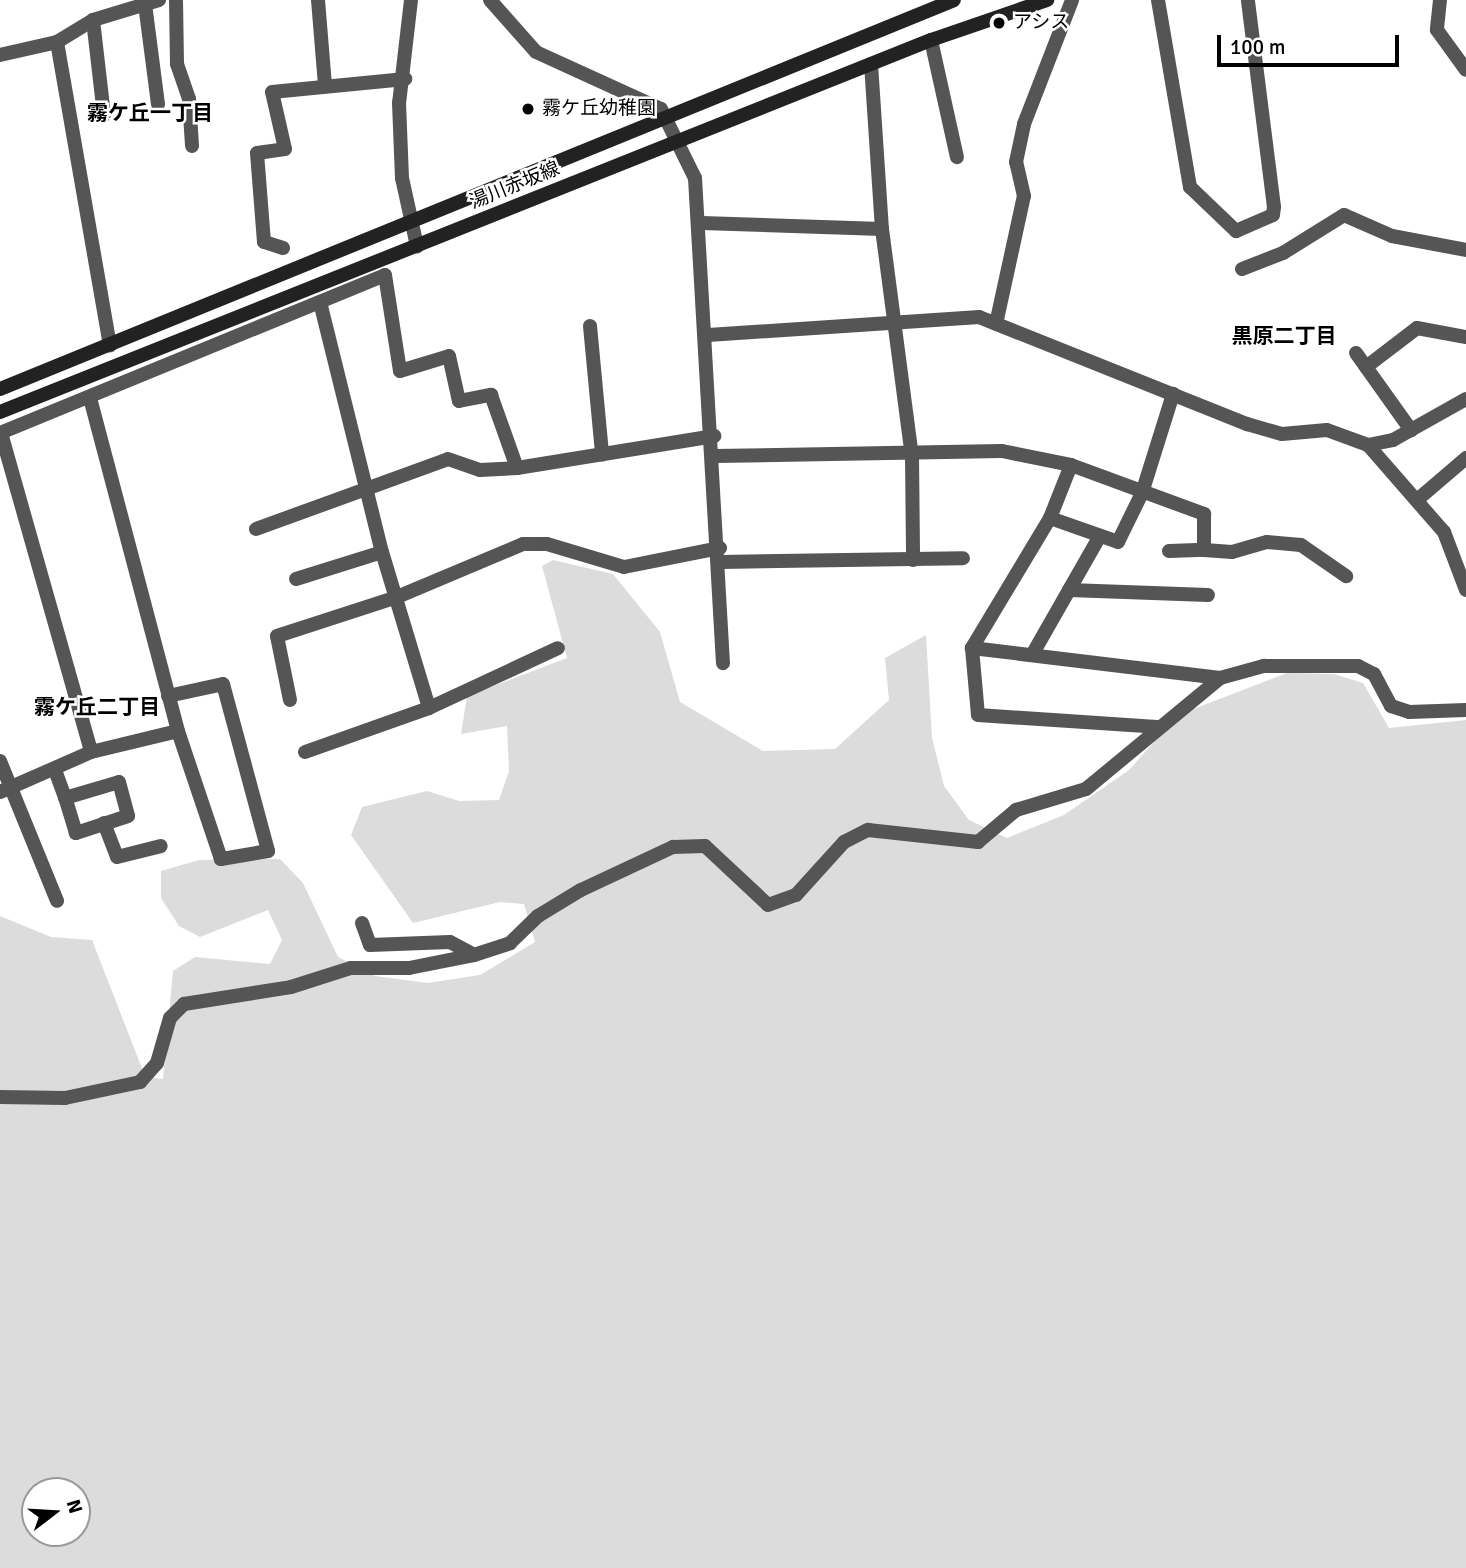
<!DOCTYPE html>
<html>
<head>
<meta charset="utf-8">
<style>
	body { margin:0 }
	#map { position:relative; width:1466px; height:1568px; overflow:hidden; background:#fff; font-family:Signika,"Noto Sans JP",sans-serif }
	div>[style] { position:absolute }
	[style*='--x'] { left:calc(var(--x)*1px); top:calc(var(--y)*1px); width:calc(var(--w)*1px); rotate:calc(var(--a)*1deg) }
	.green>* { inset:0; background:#dcdcdc }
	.minor>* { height:14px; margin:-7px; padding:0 7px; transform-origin:7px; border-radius:7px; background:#555 }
	.secondary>* { height:14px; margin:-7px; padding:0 7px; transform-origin:7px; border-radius:7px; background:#222 }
	.dots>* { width:19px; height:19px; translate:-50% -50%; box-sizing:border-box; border:4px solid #fff; border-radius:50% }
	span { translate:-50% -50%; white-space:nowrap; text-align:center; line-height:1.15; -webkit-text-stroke:5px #fff; paint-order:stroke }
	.poi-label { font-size:19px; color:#000 }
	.left { translate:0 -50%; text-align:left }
	.street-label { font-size:19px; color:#000 }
	.neighbourhood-label { font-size:21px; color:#000; font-weight:700 }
	.north { position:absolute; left:21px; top:1477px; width:70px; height:70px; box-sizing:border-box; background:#fff; border:2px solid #999; border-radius:50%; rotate:73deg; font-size:19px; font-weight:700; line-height:28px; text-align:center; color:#000 }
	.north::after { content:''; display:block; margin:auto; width:24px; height:32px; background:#000; clip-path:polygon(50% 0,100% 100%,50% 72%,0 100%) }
	.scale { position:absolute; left:1217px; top:35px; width:182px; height:32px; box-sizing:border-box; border:4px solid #000; border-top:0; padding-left:9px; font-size:21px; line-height:24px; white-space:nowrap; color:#000; -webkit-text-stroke:5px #fff; paint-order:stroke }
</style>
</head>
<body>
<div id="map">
	<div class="green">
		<i style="clip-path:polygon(evenodd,553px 560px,613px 574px,660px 632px,680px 702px,763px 751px,835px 749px,889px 700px,885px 658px,926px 635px,932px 738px,944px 786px,969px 820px,1007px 838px,1064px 815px,1129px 770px,1178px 715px,1287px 673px,1334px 674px,1363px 683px,1389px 728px,1466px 720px,1466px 1568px,0 1568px,0 916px,51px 937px,92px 940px,145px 1076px,163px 1079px,173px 971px,195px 957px,270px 964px,282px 940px,268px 910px,200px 937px,179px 926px,161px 898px,161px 871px,199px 860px,280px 859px,303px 883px,338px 957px,375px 976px,428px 983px,480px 975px,535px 942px,524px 904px,500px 902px,413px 923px,351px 835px,362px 807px,427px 791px,459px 801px,499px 800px,509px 771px,507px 726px,461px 734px,467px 696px,567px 658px,542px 566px,553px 560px,35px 1491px,77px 1491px,77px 1533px,35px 1533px,35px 1491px)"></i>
	</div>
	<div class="minor">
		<i style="--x:176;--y:0;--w:64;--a:89.1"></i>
		<i style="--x:177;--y:64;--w:37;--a:71"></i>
		<i style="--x:189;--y:99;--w:47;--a:86.3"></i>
		<i style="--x:318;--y:0;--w:86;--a:85.3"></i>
		<i style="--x:411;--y:0;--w:104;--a:96.6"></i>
		<i style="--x:399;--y:103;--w:75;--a:87.7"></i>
		<i style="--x:402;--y:178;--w:70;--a:77.6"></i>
		<i style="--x:490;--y:0;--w:69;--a:48.5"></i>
		<i style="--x:536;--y:52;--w:137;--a:24.5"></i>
		<i style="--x:661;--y:109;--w:77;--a:63.8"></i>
		<i style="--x:695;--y:178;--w:486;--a:86.7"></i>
		<i style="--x:1158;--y:0;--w:190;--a:80.3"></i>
		<i style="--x:1190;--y:187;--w:64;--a:43.7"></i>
		<i style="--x:1236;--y:231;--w:40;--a:-23.4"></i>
		<i style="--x:1273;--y:215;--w:8;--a:-83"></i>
		<i style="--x:1274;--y:207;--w:209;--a:-97.2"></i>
		<i style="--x:1440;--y:0;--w:30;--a:96"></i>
		<i style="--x:1437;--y:30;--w:49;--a:54.1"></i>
		<i style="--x:145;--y:4;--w:101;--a:82.6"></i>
		<i style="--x:93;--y:20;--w:96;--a:83.4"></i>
		<i style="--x:931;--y:40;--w:120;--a:77.5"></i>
		<i style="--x:57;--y:42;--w:308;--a:80.1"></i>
		<i style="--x:0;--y:55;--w:58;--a:-12.8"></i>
		<i style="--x:57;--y:42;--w:42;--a:-31.4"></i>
		<i style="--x:93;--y:20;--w:69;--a:-16.9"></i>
		<i style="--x:871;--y:64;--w:165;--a:86.2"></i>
		<i style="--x:882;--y:229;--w:229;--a:82.5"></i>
		<i style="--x:912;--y:456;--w:104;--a:89.4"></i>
		<i style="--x:702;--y:223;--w:180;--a:1.9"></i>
		<i style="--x:283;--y:248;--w:20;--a:-162"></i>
		<i style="--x:264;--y:242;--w:89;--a:-94.5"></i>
		<i style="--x:257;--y:153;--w:28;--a:-8"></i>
		<i style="--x:285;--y:149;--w:58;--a:-102.8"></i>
		<i style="--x:272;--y:92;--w:134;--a:-5.6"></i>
		<i style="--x:1242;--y:269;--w:44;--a:-21.3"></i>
		<i style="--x:1283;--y:253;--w:72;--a:-31.9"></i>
		<i style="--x:1344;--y:215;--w:52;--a:23.6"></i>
		<i style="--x:1392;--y:236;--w:75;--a:10.7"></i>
		<i style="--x:320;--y:302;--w:258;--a:76.1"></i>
		<i style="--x:382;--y:552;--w:163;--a:73.2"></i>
		<i style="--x:996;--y:324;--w:131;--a:-77.7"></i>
		<i style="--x:1024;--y:196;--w:35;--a:-103"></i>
		<i style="--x:1016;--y:162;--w:39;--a:-78"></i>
		<i style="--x:1024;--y:124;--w:133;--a:-68.8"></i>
		<i style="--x:590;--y:326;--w:129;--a:84.6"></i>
		<i style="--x:708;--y:335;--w:272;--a:-3.8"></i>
		<i style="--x:979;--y:317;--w:289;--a:21.8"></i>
		<i style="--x:1247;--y:424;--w:36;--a:16"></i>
		<i style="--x:1282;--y:434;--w:45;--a:-5.1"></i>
		<i style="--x:1327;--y:430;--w:44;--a:20.1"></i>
		<i style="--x:1368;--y:445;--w:25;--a:-11"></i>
		<i style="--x:1393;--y:440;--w:84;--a:-29.3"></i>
		<i style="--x:1356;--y:353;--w:95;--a:54.5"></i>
		<i style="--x:1366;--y:367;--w:64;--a:-37.4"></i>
		<i style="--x:1417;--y:328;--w:50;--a:10.4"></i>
		<i style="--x:0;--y:433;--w:416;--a:-22.3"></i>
		<i style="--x:385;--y:275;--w:97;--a:81.1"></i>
		<i style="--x:400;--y:371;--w:51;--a:-17"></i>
		<i style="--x:449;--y:356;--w:46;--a:77.5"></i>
		<i style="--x:459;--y:401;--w:33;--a:-11"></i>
		<i style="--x:491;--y:395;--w:77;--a:70.4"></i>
		<i style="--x:1;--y:433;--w:331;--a:74.2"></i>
		<i style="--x:1368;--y:445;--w:116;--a:48.9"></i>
		<i style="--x:1444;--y:532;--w:62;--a:69.2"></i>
		<i style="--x:715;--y:456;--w:287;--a:-1"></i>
		<i style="--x:1002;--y:451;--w:70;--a:11.5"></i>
		<i style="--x:1071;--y:465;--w:142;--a:20.2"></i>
		<i style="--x:1204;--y:514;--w:36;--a:90"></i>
		<i style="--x:1204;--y:550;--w:28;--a:4"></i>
		<i style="--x:1232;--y:552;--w:36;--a:-16"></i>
		<i style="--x:1267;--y:542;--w:34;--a:5"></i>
		<i style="--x:1301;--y:545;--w:55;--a:34.6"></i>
		<i style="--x:1071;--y:465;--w:57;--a:111.6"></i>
		<i style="--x:1050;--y:518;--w:152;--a:121"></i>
		<i style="--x:972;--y:648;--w:67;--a:84.9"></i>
		<i style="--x:978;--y:715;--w:179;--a:3.8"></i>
		<i style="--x:1417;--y:500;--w:65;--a:-40.6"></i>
		<i style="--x:1050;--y:518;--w:72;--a:19.4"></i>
		<i style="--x:1118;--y:542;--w:55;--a:-63.9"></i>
		<i style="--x:1142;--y:493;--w:104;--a:-72.6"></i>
		<i style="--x:256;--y:529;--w:204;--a:-20"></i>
		<i style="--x:448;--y:459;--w:34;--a:19"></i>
		<i style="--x:480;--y:470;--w:37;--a:-3"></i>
		<i style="--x:517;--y:468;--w:200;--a:-9.2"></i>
		<i style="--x:1169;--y:551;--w:35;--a:-2"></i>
		<i style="--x:721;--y:562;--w:242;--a:-0.9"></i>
		<i style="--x:296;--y:579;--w:90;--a:-17.4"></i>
		<i style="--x:1069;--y:590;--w:139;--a:2.1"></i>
		<i style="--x:972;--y:648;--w:250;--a:6.9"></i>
		<i style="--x:1032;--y:655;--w:137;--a:-60.3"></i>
		<i style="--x:168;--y:696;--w:56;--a:-12.3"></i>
		<i style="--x:223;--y:684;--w:173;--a:74.9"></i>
		<i style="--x:268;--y:851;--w:48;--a:170.3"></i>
		<i style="--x:221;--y:859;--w:135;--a:-108.6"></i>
		<i style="--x:290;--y:700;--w:65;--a:-101.5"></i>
		<i style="--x:277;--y:636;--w:126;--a:-18"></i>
		<i style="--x:397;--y:597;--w:137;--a:-22.8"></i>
		<i style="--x:523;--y:544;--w:24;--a:0"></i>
		<i style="--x:547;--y:544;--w:80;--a:16.6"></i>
		<i style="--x:624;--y:567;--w:98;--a:-11.2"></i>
		<i style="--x:305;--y:752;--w:132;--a:-19.5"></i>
		<i style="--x:429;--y:708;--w:142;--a:-24.9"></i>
		<i style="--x:0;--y:761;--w:151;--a:67.8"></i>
		<i style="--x:55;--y:770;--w:30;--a:70"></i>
		<i style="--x:65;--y:798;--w:56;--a:-16.5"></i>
		<i style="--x:119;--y:782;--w:35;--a:75"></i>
		<i style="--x:128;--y:816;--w:55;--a:161.9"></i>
		<i style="--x:76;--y:833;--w:37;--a:-107"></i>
		<i style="--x:0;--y:792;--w:99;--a:-23.7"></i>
		<i style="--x:91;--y:752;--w:89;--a:-13.6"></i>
		<i style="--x:178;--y:731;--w:344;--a:-104.8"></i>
		<i style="--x:104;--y:823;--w:36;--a:69"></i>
		<i style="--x:117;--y:857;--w:45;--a:-14"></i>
		<i style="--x:362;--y:923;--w:23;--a:70"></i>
		<i style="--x:370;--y:945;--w:80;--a:-2.1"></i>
		<i style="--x:450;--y:942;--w:27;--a:28"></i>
		<i style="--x:0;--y:1097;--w:65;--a:0.9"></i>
		<i style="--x:65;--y:1098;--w:77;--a:-12"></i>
		<i style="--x:140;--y:1082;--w:25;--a:-48"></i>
		<i style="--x:157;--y:1063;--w:47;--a:-73.9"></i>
		<i style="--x:170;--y:1018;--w:20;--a:-45"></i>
		<i style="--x:184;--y:1004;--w:108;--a:-9"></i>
		<i style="--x:291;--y:987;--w:63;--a:-17.6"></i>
		<i style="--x:351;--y:968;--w:58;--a:0"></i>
		<i style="--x:409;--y:968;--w:66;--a:-11.3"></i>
		<i style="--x:474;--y:955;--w:38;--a:-18"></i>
		<i style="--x:510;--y:943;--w:39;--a:-44"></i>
		<i style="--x:538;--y:916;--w:50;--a:-31.2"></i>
		<i style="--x:581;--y:890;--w:102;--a:-25.1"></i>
		<i style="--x:673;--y:847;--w:32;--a:-2"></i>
		<i style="--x:705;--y:846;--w:86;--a:43.1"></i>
		<i style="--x:768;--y:905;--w:30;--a:-20"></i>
		<i style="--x:796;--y:895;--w:72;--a:-47.8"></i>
		<i style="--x:844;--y:842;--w:27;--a:-27"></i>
		<i style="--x:868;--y:830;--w:111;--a:6.2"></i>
		<i style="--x:978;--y:842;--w:50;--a:-40.1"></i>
		<i style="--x:1016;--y:810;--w:73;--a:-16.7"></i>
		<i style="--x:1086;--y:789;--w:174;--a:-39.6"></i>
		<i style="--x:1220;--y:678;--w:46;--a:-15.3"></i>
		<i style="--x:1264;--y:666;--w:94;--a:0"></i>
		<i style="--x:1358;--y:666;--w:18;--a:27"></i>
		<i style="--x:1374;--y:674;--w:36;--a:62"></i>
		<i style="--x:1391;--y:706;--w:19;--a:18"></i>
		<i style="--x:1409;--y:712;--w:57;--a:-2"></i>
	</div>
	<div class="secondary">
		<i style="--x:0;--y:389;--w:1030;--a:-22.18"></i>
		<i style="--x:0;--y:412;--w:1003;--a:-21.78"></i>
		<i style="--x:931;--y:40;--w:123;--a:-19"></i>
	</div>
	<div class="dots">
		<i style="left:999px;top:23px;background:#000"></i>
		<i style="left:528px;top:109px;background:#000"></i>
	</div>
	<div class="poi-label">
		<span class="left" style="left:1013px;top:23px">アシス</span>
		<span class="left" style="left:542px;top:109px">霧ケ丘幼稚園</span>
	</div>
	<div class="street-label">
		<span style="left:515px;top:186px;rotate:-22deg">湯川赤坂線</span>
	</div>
	<div class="neighbourhood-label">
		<span style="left:150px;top:113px">霧ケ丘一丁目</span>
		<span style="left:1284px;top:336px">黒原二丁目</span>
		<span style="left:97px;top:707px">霧ケ丘二丁目</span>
	</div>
	<div class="north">N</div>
	<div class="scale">100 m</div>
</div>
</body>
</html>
